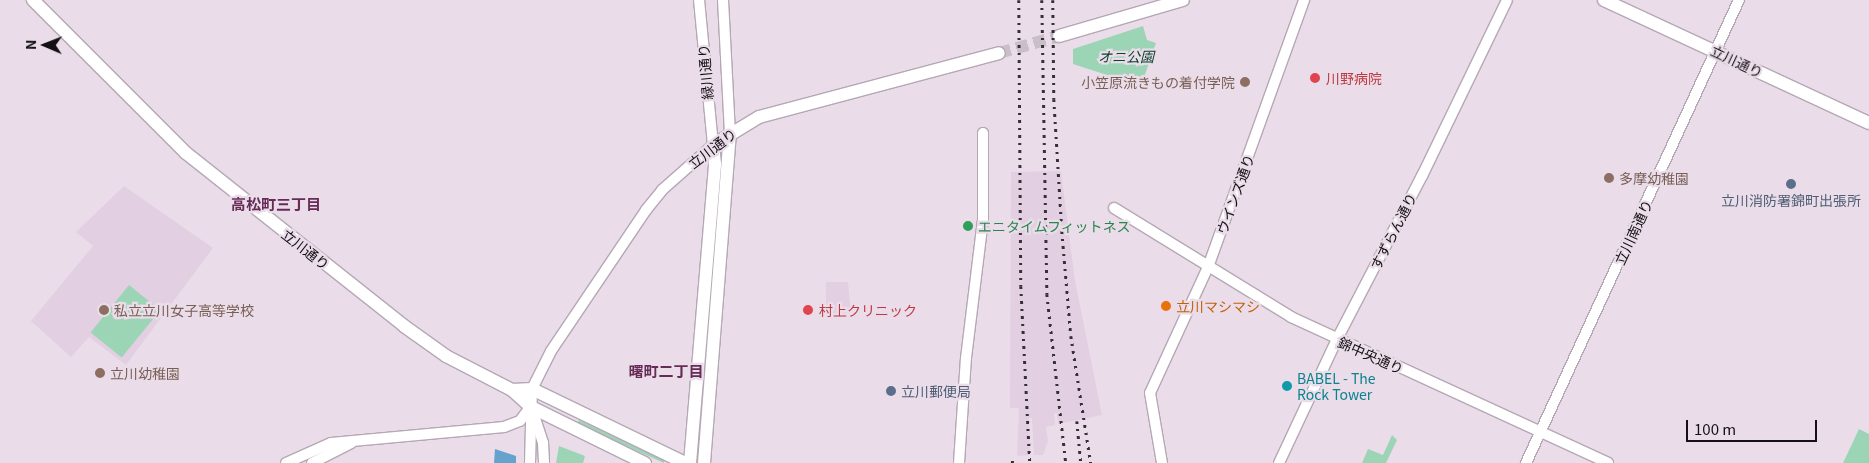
<!DOCTYPE html>
<html>
<head>
<meta charset="utf-8">
<style>
	body { margin:0 }
	#map { position:relative; width:1869px; height:463px; overflow:hidden; background:#eadde9; font-family:Georgia,"Noto Sans JP",serif }
	div>[style] { position:absolute }
	[style*='--x'] { left:calc(var(--x)*1px); top:calc(var(--y)*1px); width:calc(var(--w)*1px); rotate:calc(var(--a)*1deg) }
	.built>* { inset:0; background:#e2cfe1 }
	.green>* { inset:0; background:#9cd4b6; transform-origin:0 0 }
	.water>* { inset:0; background:#65a2cd }
	.primary-tunnel>* { height:12px; margin-top:-6px; transform-origin:0; background:repeating-linear-gradient(90deg,#cabec9 0 12px,transparent 0 18px) }
	.roads { filter:drop-shadow(1px 0 #b4a8b4) drop-shadow(-1px 0 #b4a8b4) drop-shadow(0 1px #b4a8b4) drop-shadow(0 -1px #b4a8b4) }
	.tertiary>* { height:10px; margin:-5px; padding:0 5px; transform-origin:5px; border-radius:5px; background:#fff }
	.primary>* { height:12px; margin:-6px; padding:0 6px; transform-origin:6px; border-radius:6px; background:#fff }
	.rail>* { height:2.5px; margin-top:-1.25px; transform-origin:0; background:repeating-linear-gradient(90deg,#363036 0 2.5px,transparent 0 7.5px) }
	.dots>* { width:14px; height:14px; translate:-50% -50%; box-sizing:border-box; border:2px solid #eadde9; border-radius:50% }
	span { translate:-50% -50%; white-space:nowrap; text-align:center; line-height:1.15; -webkit-text-stroke:4.5px #eadde9; paint-order:stroke }
	.park-label { font-size:14px; color:#06432b; font-style:italic }
	.street-label { font-size:14px; color:#141014 }
	.health-label { font-size:14px; color:#be3a42 }
	.left { translate:0 -50%; text-align:left }
	.education-label { font-size:14px; color:#785e54 }
	.right { translate:-100% -50%; text-align:right }
	.service-label { font-size:14px; color:#4e5e75 }
	.leisure-label { font-size:14px; color:#27864d }
	.food-label { font-size:14px; color:#c56008 }
	.culture-label { font-size:14px; color:#0d838f }
	.neighbourhood-label { font-size:15px; color:#662c57; font-weight:700 }
	.north { position:absolute; left:20px; top:20px; width:50px; height:50px; -webkit-text-stroke:4px #eadde9; paint-order:stroke; rotate:271deg; font-size:14px; font-weight:700; line-height:20px; text-align:center; color:#141014 }
	.north::after { content:''; display:block; margin:auto; width:18px; height:22px; background:#141014; clip-path:polygon(50% 0,100% 100%,50% 72%,0 100%) }
	.scale { position:absolute; left:1686px; top:420px; width:131px; height:22px; box-sizing:border-box; border:2px solid #141014; border-top:0; padding-left:6px; font-size:15px; line-height:18px; white-space:nowrap; color:#141014; -webkit-text-stroke:4px #eadde9; paint-order:stroke }
</style>
</head>
<body>
<div id="map">
	<div class="built">
		<i style="clip-path:polygon(1061px 171px,1075px 281px,1102px 415px,1058px 424px,1057px 413px,1054px 413px,1055px 425px,1046px 427px,1048px 441px,1043px 455px,1034px 455px,1032px 418px,1029px 418px,1030px 455px,1017px 456px,1019px 408px,1010px 408px,1011px 172px)"></i>
		<i style="clip-path:polygon(124px 186px,213px 248px,126px 365px,89px 337px,71px 357px,31px 321px,93px 246px,76px 232px)"></i>
		<i style="clip-path:polygon(826px 282px,848px 282px,851px 316px,826px 318px)"></i>
	</div>
	<div class="green">
		<i style="clip-path:polygon(1143px 26px,1147px 40px,1156px 43px,1141px 86px,1073px 64px,1073px 49px)"></i>
		<i style="left:129px;top:285px;width:40px;height:61px;rotate:39deg"></i>
		<i style="clip-path:polygon(579px 420px,664px 460px,664px 463px,577px 424px)"></i>
		<i style="clip-path:polygon(1859px 429px,1869px 434px,1869px 463px,1843px 463px)"></i>
		<i style="clip-path:polygon(1392px 435px,1397px 440px,1386px 463px,1362px 463px,1368px 449px,1383px 455px)"></i>
		<i style="clip-path:polygon(559px 446px,585px 456px,583px 463px,556px 463px)"></i>
	</div>
	<div class="water">
		<i style="clip-path:polygon(495px 449px,516px 456px,516px 463px,494px 463px)"></i>
	</div>
	<div class="primary-tunnel">
		<i style="--x:999;--y:53;--w:62;--a:-15.8"></i>
	</div>
	<div class="roads">
		<div class="tertiary">
			<i style="--x:723;--y:0;--w:133;--a:87"></i>
			<i style="--x:1114;--y:208;--w:208;--a:31.6"></i>
			<i style="--x:1291;--y:317;--w:349;--a:24.7"></i>
			<i style="--x:533;--y:412;--w:33;--a:72"></i>
			<i style="--x:543;--y:443;--w:20;--a:87"></i>
			<i style="--x:286;--y:463;--w:49;--a:-24"></i>
			<i style="--x:331;--y:443;--w:174;--a:-5.3"></i>
			<i style="--x:504;--y:427;--w:17;--a:-21"></i>
			<i style="--x:520;--y:421;--w:17;--a:-54"></i>
			<i style="--x:312;--y:463;--w:44;--a:-27.1"></i>
			<i style="--x:530;--y:463;--w:74;--a:-88.5"></i>
			<i style="--x:532;--y:389;--w:42;--a:-63.4"></i>
			<i style="--x:551;--y:351;--w:170;--a:-56"></i>
			<i style="--x:646;--y:210;--w:26;--a:-51"></i>
			<i style="--x:662;--y:190;--w:68;--a:-41.4"></i>
			<i style="--x:713;--y:145;--w:146;--a:-95.5"></i>
			<i style="--x:959;--y:463;--w:105;--a:-86.2"></i>
			<i style="--x:966;--y:358;--w:140;--a:-83"></i>
			<i style="--x:983;--y:219;--w:86;--a:-90"></i>
			<i style="--x:1162;--y:463;--w:71;--a:-99.7"></i>
			<i style="--x:1150;--y:393;--w:139;--a:-65.3"></i>
			<i style="--x:1208;--y:267;--w:284;--a:-70.2"></i>
			<i style="--x:1279;--y:463;--w:137;--a:-64.9"></i>
			<i style="--x:1337;--y:339;--w:184;--a:-62.5"></i>
			<i style="--x:1422;--y:176;--w:195;--a:-64.2"></i>
			<i style="--x:1526;--y:463;--w:510;--a:-65.3"></i>
		</div>
		<div class="primary">
			<i style="--x:33;--y:0;--w:216;--a:45"></i>
			<i style="--x:186;--y:153;--w:278;--a:38.4"></i>
			<i style="--x:404;--y:326;--w:52;--a:35.5"></i>
			<i style="--x:446;--y:356;--w:74;--a:27.3"></i>
			<i style="--x:512;--y:390;--w:25;--a:42"></i>
			<i style="--x:531;--y:407;--w:127;--a:26.2"></i>
			<i style="--x:1604;--y:0;--w:292;--a:24.9"></i>
			<i style="--x:1059;--y:36;--w:129;--a:-16.2"></i>
			<i style="--x:512;--y:390;--w:20;--a:-3"></i>
			<i style="--x:532;--y:389;--w:170;--a:25.8"></i>
			<i style="--x:690;--y:463;--w:300;--a:-85.2"></i>
			<i style="--x:715;--y:164;--w:19;--a:-96"></i>
			<i style="--x:713;--y:145;--w:54;--a:-31.3"></i>
			<i style="--x:759;--y:117;--w:248;--a:-14.9"></i>
			<i style="--x:704;--y:463;--w:331;--a:-85.5"></i>
		</div>
	</div>
	<div class="rail">
		<i style="--x:1019;--y:0;--w:286;--a:89.6"></i>
		<i style="--x:1021;--y:286;--w:177;--a:87.1"></i>
		<i style="--x:1042;--y:0;--w:294;--a:89"></i>
		<i style="--x:1047;--y:294;--w:170;--a:83.6"></i>
		<i style="--x:1053;--y:0;--w:99;--a:89.4"></i>
		<i style="--x:1054;--y:99;--w:132;--a:86.5"></i>
		<i style="--x:1062;--y:231;--w:105;--a:85.1"></i>
		<i style="--x:1071;--y:336;--w:129;--a:81.1"></i>
		<i style="--x:1077;--y:421;--w:42;--a:84.6"></i>
		<i style="--x:1012;--y:463;--w:7;--a:-82"></i>
	</div>
	<div class="dots">
		<i style="left:1315px;top:78px;background:#e0444e"></i>
		<i style="left:1245px;top:82px;background:#8d6e63"></i>
		<i style="left:1609px;top:178px;background:#8d6e63"></i>
		<i style="left:1791px;top:184px;background:#5c6f8a"></i>
		<i style="left:968px;top:226px;background:#2e9e5b"></i>
		<i style="left:1166px;top:306px;background:#e8710a"></i>
		<i style="left:104px;top:310px;background:#8d6e63"></i>
		<i style="left:808px;top:310px;background:#e0444e"></i>
		<i style="left:100px;top:373px;background:#8d6e63"></i>
		<i style="left:1287px;top:386px;background:#0f9aa8"></i>
		<i style="left:891px;top:391px;background:#5c6f8a"></i>
	</div>
	<div class="park-label">
		<span style="left:1126px;top:56px">オニ公園</span>
	</div>
	<div class="street-label">
		<span style="left:1737px;top:61px;rotate:25deg">立川通り</span>
		<span style="left:705px;top:72px;rotate:-95deg">緑川通り</span>
		<span style="left:712px;top:148px;rotate:-37deg">立川通り</span>
		<span style="left:1235px;top:194px;rotate:-70deg">ウインズ通り</span>
		<span style="left:1393px;top:231px;rotate:-63deg">すずらん通り</span>
		<span style="left:1633px;top:232px;rotate:-65deg">立川南通り</span>
		<span style="left:306px;top:249px;rotate:38deg">立川通り</span>
		<span style="left:1371px;top:355px;rotate:24deg">錦中央通り</span>
	</div>
	<div class="health-label">
		<span class="left" style="left:1326px;top:78px">川野病院</span>
		<span class="left" style="left:819px;top:310px">村上クリニック</span>
	</div>
	<div class="education-label">
		<span class="right" style="left:1235px;top:82px">小笠原流きもの着付学院</span>
		<span class="left" style="left:1619px;top:178px">多摩幼稚園</span>
		<span class="left" style="left:114px;top:310px">私立立川女子高等学校</span>
		<span class="left" style="left:110px;top:373px">立川幼稚園</span>
	</div>
	<div class="service-label">
		<span style="left:1791px;top:200px">立川消防署錦町出張所</span>
		<span class="left" style="left:901px;top:391px">立川郵便局</span>
	</div>
	<div class="leisure-label">
		<span class="left" style="left:978px;top:226px">エニタイムフィットネス</span>
	</div>
	<div class="food-label">
		<span class="left" style="left:1176px;top:306px">立川マシマシ</span>
	</div>
	<div class="culture-label">
		<span class="left" style="left:1297px;top:386px">BABEL - The<br>Rock Tower</span>
	</div>
	<div class="neighbourhood-label">
		<span style="left:276px;top:204px">高松町三丁目</span>
		<span style="left:666px;top:371px">曙町二丁目</span>
	</div>
	<div class="north">N</div>
	<div class="scale">100 m</div>
</div>
</body>
</html>
